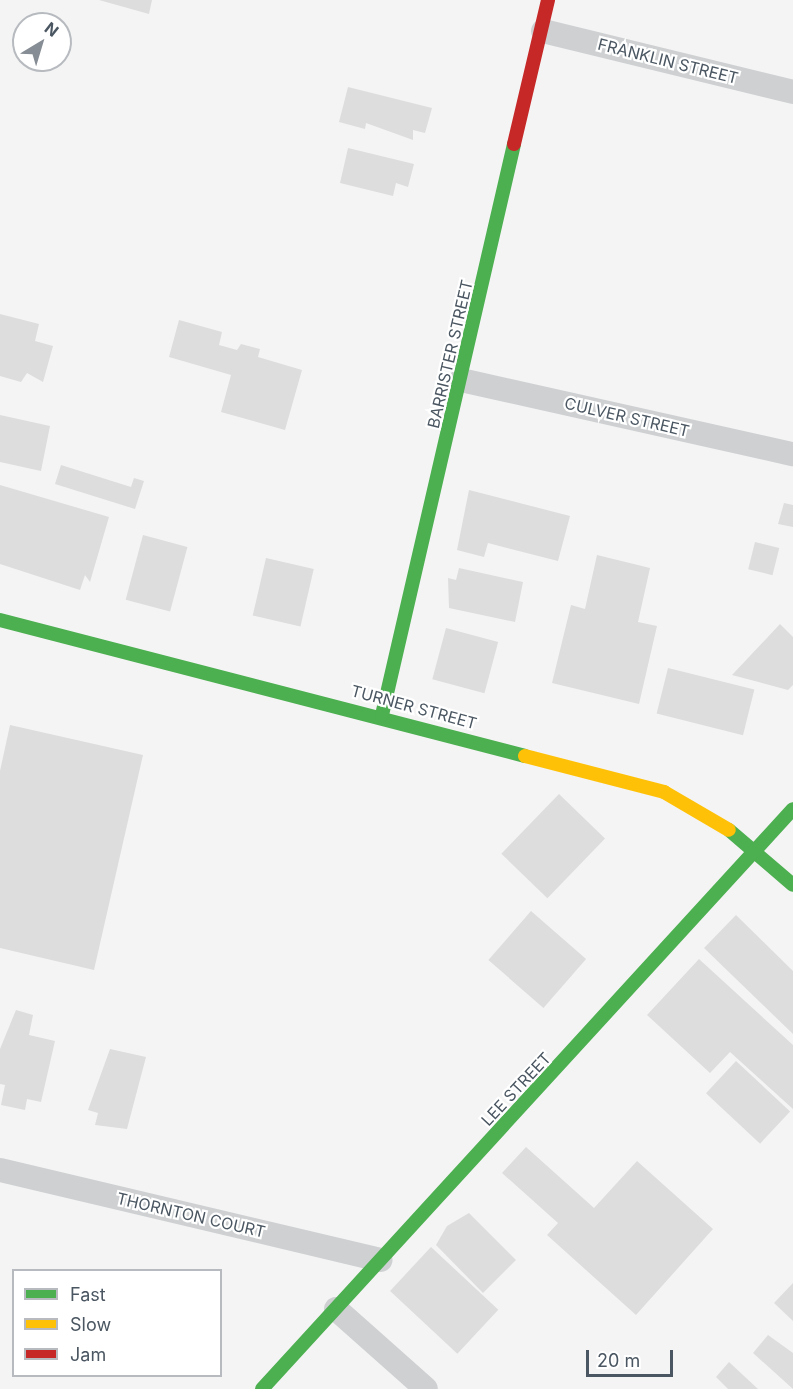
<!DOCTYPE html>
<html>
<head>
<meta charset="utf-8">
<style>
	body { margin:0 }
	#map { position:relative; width:793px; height:1389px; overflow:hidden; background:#f4f4f4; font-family:Inter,sans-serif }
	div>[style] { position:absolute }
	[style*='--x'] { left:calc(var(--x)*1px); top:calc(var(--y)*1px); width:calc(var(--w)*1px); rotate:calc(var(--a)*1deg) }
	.building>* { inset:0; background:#ddddde; transform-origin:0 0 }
	.street>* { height:24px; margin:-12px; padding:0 12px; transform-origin:12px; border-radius:12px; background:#ced0d2 }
	.fast>* { height:14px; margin:-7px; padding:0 7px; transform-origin:7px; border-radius:7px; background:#4caf50 }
	.slow>* { height:14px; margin:-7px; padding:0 7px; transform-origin:7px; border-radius:7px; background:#ffc107 }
	.jam>* { height:14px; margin:-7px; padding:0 7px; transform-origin:7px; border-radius:7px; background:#c62828 }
	span { translate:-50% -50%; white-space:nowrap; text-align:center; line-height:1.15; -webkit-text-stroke:4.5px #fff; paint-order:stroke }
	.street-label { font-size:16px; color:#4a5661 }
	.legend { position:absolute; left:12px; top:1269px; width:210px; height:108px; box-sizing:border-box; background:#fff; border:2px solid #b7bbc0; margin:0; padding:8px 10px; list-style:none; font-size:18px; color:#4a5661 }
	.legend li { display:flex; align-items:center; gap:12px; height:30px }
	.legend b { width:30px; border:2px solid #b7bbc0 }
	.north { position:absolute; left:12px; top:12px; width:60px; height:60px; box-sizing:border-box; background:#fff; border:2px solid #b7bbc0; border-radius:50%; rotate:38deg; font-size:16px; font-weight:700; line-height:24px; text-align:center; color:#4a5661 }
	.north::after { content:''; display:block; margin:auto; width:21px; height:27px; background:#868d94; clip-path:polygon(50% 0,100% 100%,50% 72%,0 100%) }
	.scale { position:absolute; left:586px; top:1350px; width:87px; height:27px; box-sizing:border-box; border:3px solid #4a5661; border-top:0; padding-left:8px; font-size:18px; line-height:21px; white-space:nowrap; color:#4a5661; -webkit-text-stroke:4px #fff; paint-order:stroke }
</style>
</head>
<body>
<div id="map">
	<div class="building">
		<i style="clip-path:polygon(99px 0,152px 0,149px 14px)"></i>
		<i style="clip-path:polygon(348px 87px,432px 108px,425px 133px,413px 130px,413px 140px,366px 123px,365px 129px,339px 122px)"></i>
		<i style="clip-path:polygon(348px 148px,414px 164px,408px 187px,396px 183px,393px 196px,340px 183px)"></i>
		<i style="clip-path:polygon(0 314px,39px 324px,35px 341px,53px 346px,43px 382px,27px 373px,21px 382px,0 376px)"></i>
		<i style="clip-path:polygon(179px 320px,222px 332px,219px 345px,237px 350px,241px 344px,260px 349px,258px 357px,302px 370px,285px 430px,221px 412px,231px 375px,169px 357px)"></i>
		<i style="clip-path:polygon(0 415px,50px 426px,41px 471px,0 462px)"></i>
		<i style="clip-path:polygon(61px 465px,131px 487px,134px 478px,144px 481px,135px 509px,55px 484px)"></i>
		<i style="clip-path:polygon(0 485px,109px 517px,90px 582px,85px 575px,80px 590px,0 564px)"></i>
		<i style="clip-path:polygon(469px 490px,570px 516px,558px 561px,488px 543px,484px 557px,457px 550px)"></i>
		<i style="clip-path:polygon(784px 503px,793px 505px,793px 527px,778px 524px)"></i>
		<i style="left:143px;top:535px;width:46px;height:67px;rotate:15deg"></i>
		<i style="left:755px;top:542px;width:25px;height:28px;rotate:14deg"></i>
		<i style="clip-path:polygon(597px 555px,650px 568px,638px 622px,657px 626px,639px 704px,552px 683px,571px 605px,585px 609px)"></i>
		<i style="left:266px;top:558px;width:49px;height:59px;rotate:13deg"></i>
		<i style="clip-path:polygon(459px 568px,523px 582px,515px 622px,449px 608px,448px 578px,456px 580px)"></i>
		<i style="clip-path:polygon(780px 624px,793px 637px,793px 685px,788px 690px,732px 675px)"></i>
		<i style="left:446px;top:628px;width:54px;height:53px;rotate:15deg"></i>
		<i style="left:668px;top:668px;width:89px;height:47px;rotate:14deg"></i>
		<i style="clip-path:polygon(10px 725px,143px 755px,94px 970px,0 948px,0 771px)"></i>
		<i style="left:559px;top:794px;width:64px;height:83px;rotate:44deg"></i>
		<i style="left:531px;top:911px;width:73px;height:65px;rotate:41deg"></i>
		<i style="clip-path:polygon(736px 915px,793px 971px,793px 1034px,704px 948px)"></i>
		<i style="clip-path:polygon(699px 959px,793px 1045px,793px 1109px,730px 1052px,710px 1073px,647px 1015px)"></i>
		<i style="clip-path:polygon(16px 1010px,33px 1015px,29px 1035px,55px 1041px,41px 1102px,27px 1099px,25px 1110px,1px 1105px,5px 1085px,0 1084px,0 1049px)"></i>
		<i style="clip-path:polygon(110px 1049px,146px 1057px,127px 1129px,95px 1125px,98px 1113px,88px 1110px)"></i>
		<i style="left:736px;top:1061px;width:74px;height:44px;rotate:43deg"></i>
		<i style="clip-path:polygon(526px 1147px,594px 1208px,637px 1161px,713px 1229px,636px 1315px,547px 1235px,558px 1223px,502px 1173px)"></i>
		<i style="clip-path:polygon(469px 1213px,516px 1260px,483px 1293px,436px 1245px,447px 1226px)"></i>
		<i style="left:431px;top:1247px;width:92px;height:60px;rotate:43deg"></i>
		<i style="clip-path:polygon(793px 1283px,793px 1321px,774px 1303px)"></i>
		<i style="clip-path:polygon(768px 1335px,793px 1353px,793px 1389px,753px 1353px)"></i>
		<i style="clip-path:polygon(729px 1362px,758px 1389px,728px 1389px,716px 1377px)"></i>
	</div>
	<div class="street">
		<i style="--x:543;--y:31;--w:257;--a:13.7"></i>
		<i style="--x:461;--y:380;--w:340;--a:12.6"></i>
		<i style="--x:0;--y:1170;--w:391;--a:13.3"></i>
		<i style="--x:336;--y:1309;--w:120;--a:41.6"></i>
	</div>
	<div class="fast">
		<i style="--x:0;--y:620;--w:542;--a:14.52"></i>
		<i style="--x:382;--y:715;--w:586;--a:-76.98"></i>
		<i style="--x:729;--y:830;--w:84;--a:40.7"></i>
		<i style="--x:262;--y:1389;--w:786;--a:-47.53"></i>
	</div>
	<div class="slow">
		<i style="--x:525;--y:756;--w:144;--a:14.5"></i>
		<i style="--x:664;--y:792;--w:75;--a:30.3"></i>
	</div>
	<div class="jam">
		<i style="--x:514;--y:144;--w:148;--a:-76.7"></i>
	</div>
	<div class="street-label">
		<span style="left:668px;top:61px;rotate:14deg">FRANKLIN STREET</span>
		<span style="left:450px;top:354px;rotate:-77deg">BARRISTER STREET</span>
		<span style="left:627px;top:417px;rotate:13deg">CULVER STREET</span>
		<span style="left:414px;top:707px;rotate:15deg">TURNER STREET</span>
		<span style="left:516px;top:1089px;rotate:-47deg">LEE STREET</span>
		<span style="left:191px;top:1215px;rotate:13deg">THORNTON COURT</span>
	</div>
	<ul class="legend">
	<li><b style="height:8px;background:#4caf50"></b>Fast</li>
	<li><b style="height:8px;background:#ffc107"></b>Slow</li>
	<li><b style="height:8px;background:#c62828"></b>Jam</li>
	</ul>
	<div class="north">N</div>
	<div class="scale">20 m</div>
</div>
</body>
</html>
